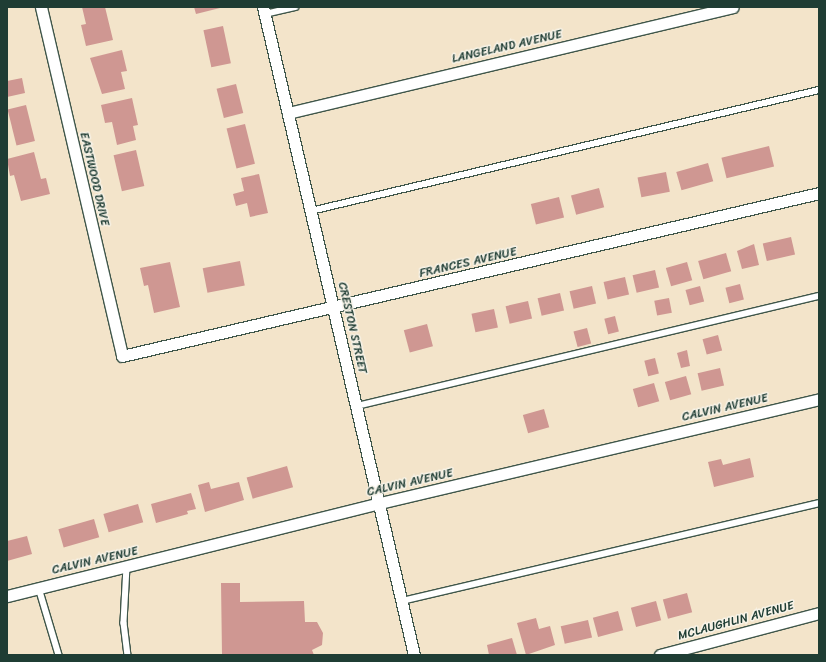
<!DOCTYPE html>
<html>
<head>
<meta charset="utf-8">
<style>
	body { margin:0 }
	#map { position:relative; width:826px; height:662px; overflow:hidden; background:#f3e4ca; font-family:Sriracha,sans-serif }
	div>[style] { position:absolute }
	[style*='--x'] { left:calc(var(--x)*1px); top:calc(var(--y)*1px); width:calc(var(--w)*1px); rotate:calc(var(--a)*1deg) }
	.building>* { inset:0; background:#cf9792; transform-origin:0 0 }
	.roads { filter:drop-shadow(1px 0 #3f564a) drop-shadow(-1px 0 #3f564a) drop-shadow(0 1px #3f564a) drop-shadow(0 -1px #3f564a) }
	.service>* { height:5.5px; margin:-2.75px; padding:0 2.75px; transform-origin:2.75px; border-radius:2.75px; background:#fff }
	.minor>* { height:11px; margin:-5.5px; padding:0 5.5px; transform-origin:5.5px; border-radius:5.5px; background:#fff }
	span { translate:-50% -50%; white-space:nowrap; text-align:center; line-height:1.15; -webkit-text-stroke:3px #f7f3e8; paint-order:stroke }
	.street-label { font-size:12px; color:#1f3d34 }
	.frame { position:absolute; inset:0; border:8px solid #1f3d34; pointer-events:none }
</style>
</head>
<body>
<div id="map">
	<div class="building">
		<i style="clip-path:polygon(82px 7px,105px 7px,113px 40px,86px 46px,81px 25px,86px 24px)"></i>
		<i style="clip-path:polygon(194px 7px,220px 7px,220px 8px,196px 14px)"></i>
		<i style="left:223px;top:26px;width:38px;height:20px;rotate:78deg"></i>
		<i style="clip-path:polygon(122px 50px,127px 71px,121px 72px,125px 89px,102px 94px,90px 58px)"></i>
		<i style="clip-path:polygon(22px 78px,25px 93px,7px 97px,7px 81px)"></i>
		<i style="left:236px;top:84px;width:30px;height:20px;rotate:76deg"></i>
		<i style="clip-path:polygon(132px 98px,138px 125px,133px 126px,136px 140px,117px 145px,112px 122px,105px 123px,101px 105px)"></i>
		<i style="left:26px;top:105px;width:37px;height:19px;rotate:76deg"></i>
		<i style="left:245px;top:124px;width:41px;height:19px;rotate:76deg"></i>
		<i style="left:769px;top:146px;width:21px;height:49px;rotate:76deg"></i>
		<i style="left:136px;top:150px;width:37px;height:23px;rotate:77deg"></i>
		<i style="clip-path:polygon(34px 152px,41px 179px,46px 178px,50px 194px,21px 201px,14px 175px,10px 176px,7px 159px)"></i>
		<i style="left:708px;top:163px;width:19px;height:33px;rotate:74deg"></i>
		<i style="left:666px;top:172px;width:20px;height:29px;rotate:79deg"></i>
		<i style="clip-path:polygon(259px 174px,268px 213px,250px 217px,247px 203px,236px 206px,233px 194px,244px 191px,241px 178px)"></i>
		<i style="left:599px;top:188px;width:20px;height:29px;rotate:75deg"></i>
		<i style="left:559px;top:197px;width:21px;height:29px;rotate:76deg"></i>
		<i style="left:791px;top:237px;width:18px;height:29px;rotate:77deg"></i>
		<i style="clip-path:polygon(754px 244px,759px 265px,742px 269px,737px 251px)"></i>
		<i style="left:726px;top:253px;width:19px;height:29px;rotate:74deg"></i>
		<i style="left:240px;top:261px;width:25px;height:38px;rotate:79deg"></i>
		<i style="clip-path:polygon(170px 262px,180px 307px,154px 313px,148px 285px,144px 286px,140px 268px)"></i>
		<i style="left:687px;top:262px;width:19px;height:22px;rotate:74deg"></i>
		<i style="left:655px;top:270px;width:18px;height:23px;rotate:77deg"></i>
		<i style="left:625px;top:277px;width:18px;height:22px;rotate:77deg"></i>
		<i style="left:740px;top:284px;width:16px;height:15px;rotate:76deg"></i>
		<i style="left:592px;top:286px;width:18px;height:23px;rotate:77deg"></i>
		<i style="left:700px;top:286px;width:16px;height:15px;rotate:75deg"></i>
		<i style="left:560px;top:293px;width:18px;height:23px;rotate:77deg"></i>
		<i style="left:669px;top:298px;width:15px;height:15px;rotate:79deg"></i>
		<i style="left:528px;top:301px;width:18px;height:23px;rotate:77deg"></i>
		<i style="left:494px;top:309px;width:19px;height:23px;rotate:78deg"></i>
		<i style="left:615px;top:316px;width:16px;height:11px;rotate:76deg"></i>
		<i style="left:427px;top:324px;width:23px;height:24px;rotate:75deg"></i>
		<i style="left:587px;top:328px;width:16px;height:14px;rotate:75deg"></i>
		<i style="left:718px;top:335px;width:16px;height:16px;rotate:75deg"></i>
		<i style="clip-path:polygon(687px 350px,690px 366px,681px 368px,677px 353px)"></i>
		<i style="left:655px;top:358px;width:16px;height:11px;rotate:76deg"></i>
		<i style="left:720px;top:368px;width:18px;height:23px;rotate:77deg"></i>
		<i style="left:686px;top:376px;width:19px;height:22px;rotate:74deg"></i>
		<i style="left:654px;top:383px;width:19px;height:22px;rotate:74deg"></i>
		<i style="left:544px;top:409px;width:19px;height:22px;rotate:74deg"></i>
		<i style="clip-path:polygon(750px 458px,754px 477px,714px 487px,708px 462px,721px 459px,723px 465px)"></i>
		<i style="left:287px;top:466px;width:22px;height:42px;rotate:74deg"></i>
		<i style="clip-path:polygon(209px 482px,211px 489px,239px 482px,244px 500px,205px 512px,198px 485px)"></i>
		<i style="clip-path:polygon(191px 493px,196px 509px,187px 511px,188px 514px,156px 523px,151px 504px)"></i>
		<i style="left:138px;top:504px;width:19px;height:36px;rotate:74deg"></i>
		<i style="left:94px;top:519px;width:19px;height:37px;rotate:74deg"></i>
		<i style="clip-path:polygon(27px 536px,32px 554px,7px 561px,7px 541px)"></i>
		<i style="clip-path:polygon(221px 583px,240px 583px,240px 602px,304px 601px,305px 622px,317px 622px,323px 633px,322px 645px,312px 650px,314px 655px,222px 655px)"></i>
		<i style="left:687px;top:593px;width:20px;height:25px;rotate:75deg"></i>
		<i style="left:656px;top:601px;width:20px;height:26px;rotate:75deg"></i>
		<i style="left:618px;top:611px;width:20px;height:26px;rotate:75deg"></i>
		<i style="clip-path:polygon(536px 618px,539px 629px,550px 626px,555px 645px,526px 655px,517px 623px)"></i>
		<i style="left:588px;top:620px;width:18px;height:28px;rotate:77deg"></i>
		<i style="clip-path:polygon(512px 638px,517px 655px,489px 655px,487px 645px)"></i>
	</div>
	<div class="roads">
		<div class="service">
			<i style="--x:265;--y:14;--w:31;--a:-13"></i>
			<i style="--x:311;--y:211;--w:522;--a:-13.4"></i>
			<i style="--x:357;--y:406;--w:475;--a:-13.4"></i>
			<i style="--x:127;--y:567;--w:56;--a:93.1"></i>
			<i style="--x:124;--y:623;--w:32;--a:83"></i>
			<i style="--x:39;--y:588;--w:70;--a:73.4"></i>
			<i style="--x:402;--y:601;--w:428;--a:-13.2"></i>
		</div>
		<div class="minor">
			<i style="--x:41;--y:7;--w:358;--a:76.9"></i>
			<i style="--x:122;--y:356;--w:716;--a:-13.16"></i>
			<i style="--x:263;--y:7;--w:665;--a:76.88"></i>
			<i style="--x:288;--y:113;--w:457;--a:-13.4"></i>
			<i style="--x:7;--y:596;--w:384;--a:-14"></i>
			<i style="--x:380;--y:503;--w:451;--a:-13.3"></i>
			<i style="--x:660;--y:655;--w:164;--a:-14.8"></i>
		</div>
	</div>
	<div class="street-label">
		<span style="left:507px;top:47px;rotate:-13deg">LANGELAND AVENUE</span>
		<span style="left:94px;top:179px;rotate:77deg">EASTWOOD DRIVE</span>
		<span style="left:468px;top:263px;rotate:-13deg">FRANCES AVENUE</span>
		<span style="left:352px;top:328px;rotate:77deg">CRESTON STREET</span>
		<span style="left:725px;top:408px;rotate:-13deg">CALVIN AVENUE</span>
		<span style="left:410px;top:483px;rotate:-13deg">CALVIN AVENUE</span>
		<span style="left:95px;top:561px;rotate:-13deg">CALVIN AVENUE</span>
		<span style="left:736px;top:621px;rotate:-15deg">MCLAUGHLIN AVENUE</span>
	</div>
	<div class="frame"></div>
</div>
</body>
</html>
